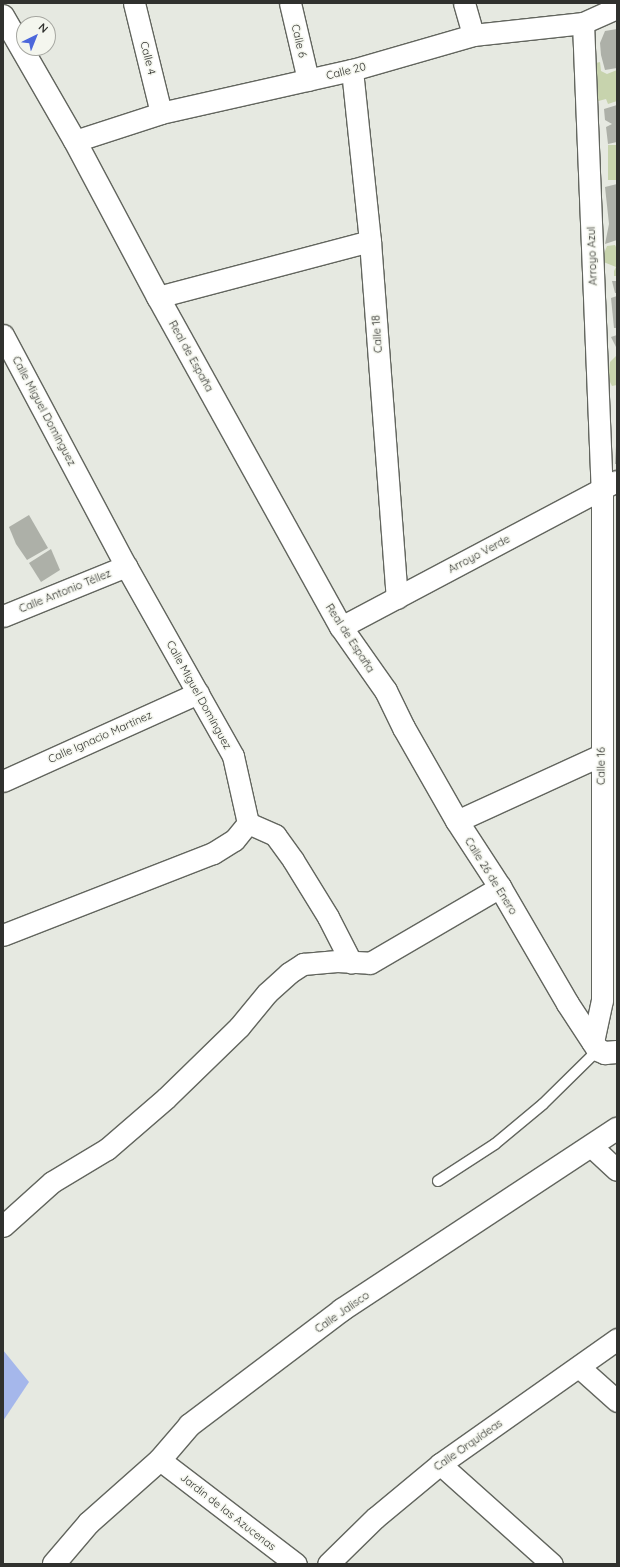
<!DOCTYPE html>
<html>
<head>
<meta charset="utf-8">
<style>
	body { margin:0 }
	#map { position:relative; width:620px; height:1567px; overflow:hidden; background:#e6e9e1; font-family:Quicksand,sans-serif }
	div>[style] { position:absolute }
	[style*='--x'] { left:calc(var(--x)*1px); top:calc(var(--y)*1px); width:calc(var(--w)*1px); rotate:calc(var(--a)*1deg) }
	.green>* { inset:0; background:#c7d3ad; transform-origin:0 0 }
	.water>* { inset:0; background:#a5b7eb }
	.building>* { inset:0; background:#adb0a8 }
	.roads { filter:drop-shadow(1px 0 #62655e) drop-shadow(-1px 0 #62655e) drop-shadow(0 1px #62655e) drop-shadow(0 -1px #62655e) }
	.service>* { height:10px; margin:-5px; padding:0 5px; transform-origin:5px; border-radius:5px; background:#fff }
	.minor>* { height:21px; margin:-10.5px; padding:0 10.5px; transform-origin:10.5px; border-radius:10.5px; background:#fff }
	.tertiary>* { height:22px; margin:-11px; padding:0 11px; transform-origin:11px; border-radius:11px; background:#fff }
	span { translate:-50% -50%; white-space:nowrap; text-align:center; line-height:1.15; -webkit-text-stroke:3px #f4f6ee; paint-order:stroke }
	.street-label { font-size:11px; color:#30312e }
	.frame { position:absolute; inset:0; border:4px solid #30312e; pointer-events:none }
	.north { position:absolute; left:16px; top:16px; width:40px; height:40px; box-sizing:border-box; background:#f4f6ee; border:1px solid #a6a7a1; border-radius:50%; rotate:43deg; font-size:11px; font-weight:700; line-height:16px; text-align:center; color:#30312e }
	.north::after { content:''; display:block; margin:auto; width:14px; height:18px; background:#4c67db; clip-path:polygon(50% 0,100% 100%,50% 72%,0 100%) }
</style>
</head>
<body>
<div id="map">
	<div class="green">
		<i style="clip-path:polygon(600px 62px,601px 71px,607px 74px,617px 70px,617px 101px,608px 104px,606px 99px,591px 103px,588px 65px)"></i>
		<i style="left:617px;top:145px;width:35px;height:9px;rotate:90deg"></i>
		<i style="clip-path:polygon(615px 245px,617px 249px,617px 276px,614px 276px,614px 271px,616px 267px,601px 261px,607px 246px)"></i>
		<i style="clip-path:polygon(617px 355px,617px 385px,612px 386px,608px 378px,610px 362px)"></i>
	</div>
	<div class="water">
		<i style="clip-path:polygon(3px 1350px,29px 1382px,3px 1421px)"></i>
	</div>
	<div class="building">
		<i style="clip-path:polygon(617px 29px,617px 68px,605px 70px,601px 55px,600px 43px,605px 31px)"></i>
		<i style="clip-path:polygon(617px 105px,617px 142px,608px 144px,606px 127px,612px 124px,605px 120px,604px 109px)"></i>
		<i style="clip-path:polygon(617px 184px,617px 240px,605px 244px,609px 224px,605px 187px)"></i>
		<i style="clip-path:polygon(612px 281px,617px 281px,617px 293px,615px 293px)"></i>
		<i style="clip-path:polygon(617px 296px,617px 328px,614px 328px,611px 298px)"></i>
		<i style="clip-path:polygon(617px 335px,617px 349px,611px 337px)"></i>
		<i style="clip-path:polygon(616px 446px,617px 464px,615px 464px)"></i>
		<i style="clip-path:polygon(29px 515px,48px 548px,27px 560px,16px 544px,9px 527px)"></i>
		<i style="clip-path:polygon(51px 549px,60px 570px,41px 582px,29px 563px)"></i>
	</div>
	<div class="roads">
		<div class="service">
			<i style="--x:438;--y:1181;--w:68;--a:-33"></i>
			<i style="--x:495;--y:1144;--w:62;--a:-39.8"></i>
			<i style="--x:543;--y:1104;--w:77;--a:-44.5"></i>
		</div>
		<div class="minor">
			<i style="--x:134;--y:3;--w:113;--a:76.2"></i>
			<i style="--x:290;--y:3;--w:79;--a:76.8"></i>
			<i style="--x:464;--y:3;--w:33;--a:74"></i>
			<i style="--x:583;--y:23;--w:466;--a:87.7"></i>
			<i style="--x:602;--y:489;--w:511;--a:90"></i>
			<i style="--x:602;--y:1000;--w:43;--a:102.1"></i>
			<i style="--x:352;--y:70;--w:172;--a:84"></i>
			<i style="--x:370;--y:241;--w:358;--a:85.7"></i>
			<i style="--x:75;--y:141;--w:90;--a:-18"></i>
			<i style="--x:161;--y:113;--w:196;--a:-12.7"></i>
			<i style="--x:352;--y:70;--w:126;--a:-16.1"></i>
			<i style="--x:473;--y:35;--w:111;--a:-6.2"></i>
			<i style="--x:583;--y:23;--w:37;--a:-24"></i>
			<i style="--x:158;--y:297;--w:219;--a:-14.8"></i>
			<i style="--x:3;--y:335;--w:262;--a:62"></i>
			<i style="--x:126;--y:566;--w:218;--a:60.6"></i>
			<i style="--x:233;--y:756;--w:69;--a:77.4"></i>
			<i style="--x:248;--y:823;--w:22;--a:129"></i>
			<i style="--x:234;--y:840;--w:25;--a:148"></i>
			<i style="--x:213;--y:853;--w:225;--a:158.7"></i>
			<i style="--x:3;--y:616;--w:133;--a:-22.1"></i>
			<i style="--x:341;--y:627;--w:312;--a:-27.9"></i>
			<i style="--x:3;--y:781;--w:214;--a:-24.3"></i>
			<i style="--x:457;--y:821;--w:158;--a:-24.6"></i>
			<i style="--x:248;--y:823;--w:30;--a:24"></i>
			<i style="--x:275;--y:835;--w:31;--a:54"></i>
			<i style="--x:293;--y:860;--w:67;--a:58.4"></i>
			<i style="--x:328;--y:917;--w:51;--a:62.9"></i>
			<i style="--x:591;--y:1146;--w:35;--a:43"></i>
			<i style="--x:3;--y:1226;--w:66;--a:-41.9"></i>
			<i style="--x:52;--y:1182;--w:64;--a:-31"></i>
			<i style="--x:107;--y:1149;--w:78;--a:-40.8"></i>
			<i style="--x:166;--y:1098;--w:102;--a:-44.2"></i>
			<i style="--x:239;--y:1027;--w:44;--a:-50.5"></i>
			<i style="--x:267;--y:993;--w:30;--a:-42"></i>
			<i style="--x:289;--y:973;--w:17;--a:-33"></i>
			<i style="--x:303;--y:964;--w:34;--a:-5"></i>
			<i style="--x:337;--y:961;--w:33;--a:3"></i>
			<i style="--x:370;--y:963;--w:151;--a:-30.3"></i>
			<i style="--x:579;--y:1367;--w:51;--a:41.8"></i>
			<i style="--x:160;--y:1460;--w:171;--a:37.4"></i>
			<i style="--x:440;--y:1464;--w:150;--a:41.8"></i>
			<i style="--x:328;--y:1564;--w:66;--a:-44.4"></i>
			<i style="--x:375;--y:1518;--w:85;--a:-39.7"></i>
			<i style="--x:440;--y:1464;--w:217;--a:-35.2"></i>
		</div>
		<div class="tertiary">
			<i style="--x:3;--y:16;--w:144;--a:60.1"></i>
			<i style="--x:75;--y:141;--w:177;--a:62"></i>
			<i style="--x:158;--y:297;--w:377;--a:61"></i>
			<i style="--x:341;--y:627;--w:78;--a:54.9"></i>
			<i style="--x:386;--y:691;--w:41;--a:64.1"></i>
			<i style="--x:404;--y:728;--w:107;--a:60.3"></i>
			<i style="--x:457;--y:821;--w:79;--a:56.9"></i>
			<i style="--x:500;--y:887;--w:135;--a:59.8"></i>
			<i style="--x:568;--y:1004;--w:45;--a:56.7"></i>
			<i style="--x:593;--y:1042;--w:9;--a:58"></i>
			<i style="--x:598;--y:1050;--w:8;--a:23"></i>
			<i style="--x:605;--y:1053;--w:12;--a:-5"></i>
			<i style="--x:54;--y:1564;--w:54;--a:-49.5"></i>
			<i style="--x:89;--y:1523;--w:95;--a:-41.6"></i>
			<i style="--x:160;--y:1460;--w:46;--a:-49.4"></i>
			<i style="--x:190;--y:1425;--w:191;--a:-37.1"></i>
			<i style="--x:342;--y:1310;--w:329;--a:-33.4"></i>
		</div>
	</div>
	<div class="street-label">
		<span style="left:299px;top:41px;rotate:77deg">Calle 6</span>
		<span style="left:148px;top:58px;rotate:76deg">Calle 4</span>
		<span style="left:346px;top:71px;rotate:-14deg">Calle 20</span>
		<span style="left:592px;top:256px;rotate:-92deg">Arroyo Azul</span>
		<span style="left:377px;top:334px;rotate:-94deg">Calle 18</span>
		<span style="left:191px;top:356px;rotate:61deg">Real de España</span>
		<span style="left:44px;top:411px;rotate:62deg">Calle Miguel Domínguez</span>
		<span style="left:479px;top:554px;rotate:-28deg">Arroyo Verde</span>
		<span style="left:65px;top:591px;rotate:-22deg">Calle Antonio Téllez</span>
		<span style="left:350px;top:638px;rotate:57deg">Real de España</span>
		<span style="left:199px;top:695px;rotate:61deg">Calle Miguel Domínguez</span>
		<span style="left:100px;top:737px;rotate:-24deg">Calle Ignacio Martínez</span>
		<span style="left:601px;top:766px;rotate:-90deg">Calle 16</span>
		<span style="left:491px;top:876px;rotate:58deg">Calle 26 de Enero</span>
		<span style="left:342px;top:1312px;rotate:-35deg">Calle Jalisco</span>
		<span style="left:468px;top:1445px;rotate:-35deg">Calle Orquídeas</span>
		<span style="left:228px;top:1512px;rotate:38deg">Jardin de las Azucenas</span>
	</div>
	<div class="frame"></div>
	<div class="north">N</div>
</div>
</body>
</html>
